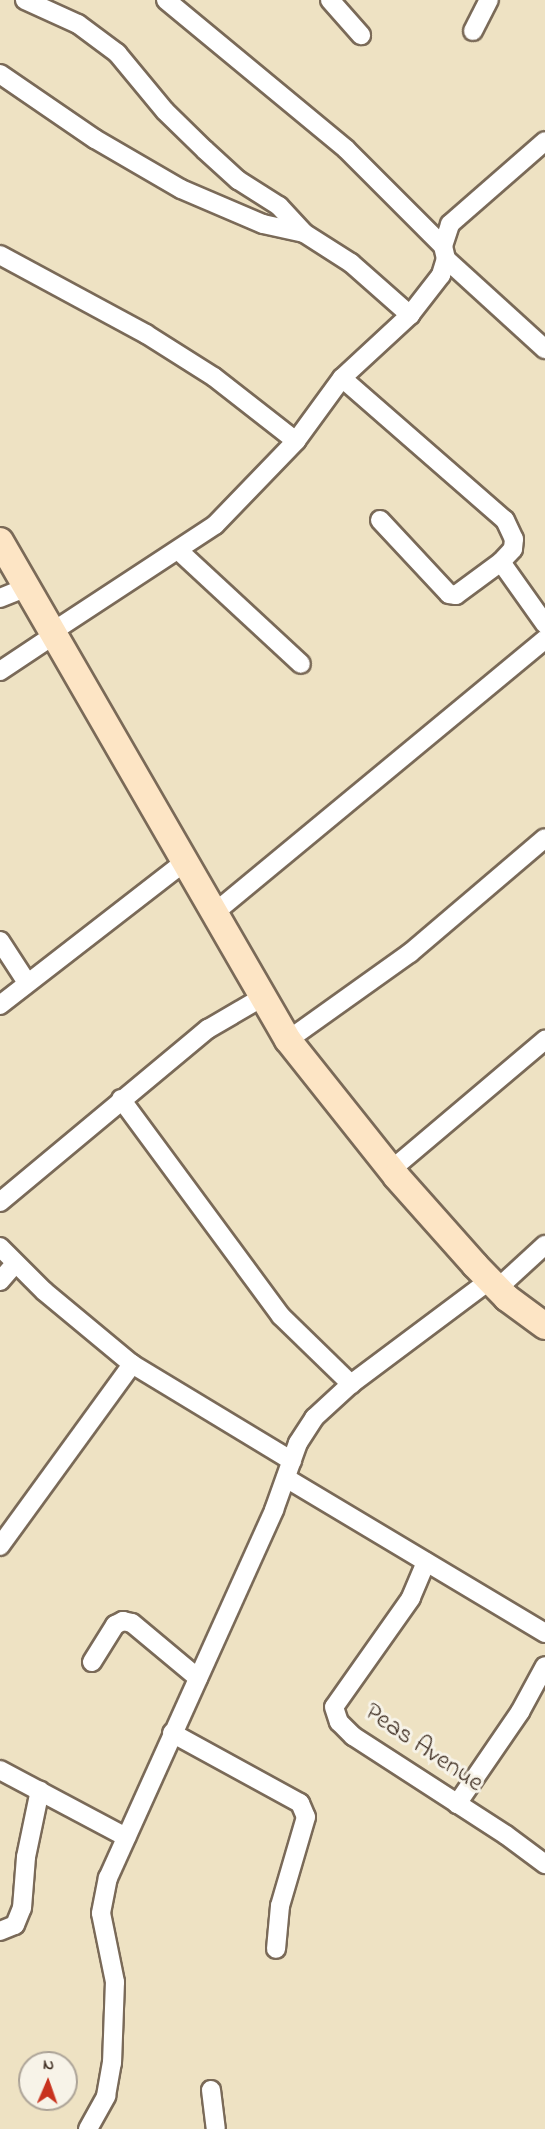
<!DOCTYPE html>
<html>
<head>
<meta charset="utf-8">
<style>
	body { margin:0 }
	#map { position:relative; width:545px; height:2129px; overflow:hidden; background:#eee2c3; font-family:"Indie Flower",sans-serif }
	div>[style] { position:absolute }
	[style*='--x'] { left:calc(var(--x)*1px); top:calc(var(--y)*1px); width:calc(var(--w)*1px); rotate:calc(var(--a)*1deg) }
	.roads { filter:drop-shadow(2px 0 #7a6a58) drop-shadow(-2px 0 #7a6a58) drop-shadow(0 2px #7a6a58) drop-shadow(0 -2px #7a6a58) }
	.street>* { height:18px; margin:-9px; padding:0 9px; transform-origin:9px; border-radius:9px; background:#fff }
	.secondary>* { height:26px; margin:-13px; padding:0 13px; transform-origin:13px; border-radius:13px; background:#fde5c5 }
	span { translate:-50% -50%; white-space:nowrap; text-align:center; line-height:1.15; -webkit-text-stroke:6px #f7f3e8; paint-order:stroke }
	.street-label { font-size:26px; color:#3b2a1e }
	.north { position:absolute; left:18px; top:2051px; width:60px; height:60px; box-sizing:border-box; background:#f7f3e8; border:2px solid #aca397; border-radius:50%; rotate:2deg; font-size:16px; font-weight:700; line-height:24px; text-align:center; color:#3b2a1e }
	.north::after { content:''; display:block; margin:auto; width:21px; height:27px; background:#c8321e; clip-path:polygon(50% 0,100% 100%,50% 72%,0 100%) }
</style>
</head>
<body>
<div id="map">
	<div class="roads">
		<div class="street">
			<i style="--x:25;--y:0;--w:58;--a:24.4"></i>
			<i style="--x:78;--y:24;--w:49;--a:36.6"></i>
			<i style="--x:117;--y:53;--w:75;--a:50.4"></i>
			<i style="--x:165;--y:111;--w:56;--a:44.3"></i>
			<i style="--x:205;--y:150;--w:45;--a:42.3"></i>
			<i style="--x:238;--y:180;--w:49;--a:32.4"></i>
			<i style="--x:279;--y:206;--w:37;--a:47"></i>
			<i style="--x:304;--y:233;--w:56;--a:32.6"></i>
			<i style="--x:351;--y:263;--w:79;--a:41.4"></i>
			<i style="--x:166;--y:0;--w:234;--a:39.6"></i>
			<i style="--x:346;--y:149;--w:137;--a:45"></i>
			<i style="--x:330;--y:0;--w:47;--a:48.5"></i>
			<i style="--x:473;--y:31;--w:35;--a:-63"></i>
			<i style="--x:0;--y:74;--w:115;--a:34.4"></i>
			<i style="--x:95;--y:139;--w:99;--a:30.2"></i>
			<i style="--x:181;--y:189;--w:89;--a:23.1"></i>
			<i style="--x:263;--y:224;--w:42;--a:12.4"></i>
			<i style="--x:0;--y:255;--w:166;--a:28.4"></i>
			<i style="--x:146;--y:334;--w:80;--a:32.3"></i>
			<i style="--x:214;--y:377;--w:104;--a:38"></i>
			<i style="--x:446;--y:259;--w:134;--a:42.3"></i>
			<i style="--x:342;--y:378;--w:216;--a:41.1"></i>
			<i style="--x:505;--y:520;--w:21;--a:65"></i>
			<i style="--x:514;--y:539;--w:10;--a:96"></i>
			<i style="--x:513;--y:549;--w:18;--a:133"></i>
			<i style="--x:501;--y:562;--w:76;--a:54.6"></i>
			<i style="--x:380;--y:520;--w:101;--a:47"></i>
			<i style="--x:449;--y:594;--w:7;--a:8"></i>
			<i style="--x:456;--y:595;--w:56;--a:-36.3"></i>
			<i style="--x:179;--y:551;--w:166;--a:42.8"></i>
			<i style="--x:0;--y:598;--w:29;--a:-22"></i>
			<i style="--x:52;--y:632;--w:195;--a:-33.3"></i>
			<i style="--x:215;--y:525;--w:117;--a:-46"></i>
			<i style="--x:296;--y:441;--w:78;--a:-53.9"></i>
			<i style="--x:342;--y:378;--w:93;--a:-42.8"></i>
			<i style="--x:410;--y:315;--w:51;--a:-52.2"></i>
			<i style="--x:441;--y:275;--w:17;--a:-73"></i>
			<i style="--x:446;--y:259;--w:13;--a:-103"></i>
			<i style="--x:443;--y:246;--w:23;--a:-72"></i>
			<i style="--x:450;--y:224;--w:126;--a:-41.1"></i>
			<i style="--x:0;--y:671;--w:65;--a:-33.7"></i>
			<i style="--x:213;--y:914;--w:431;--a:-39.6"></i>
			<i style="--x:0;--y:941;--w:48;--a:57"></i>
			<i style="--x:0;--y:1005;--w:232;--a:-37.8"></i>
			<i style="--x:288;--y:1040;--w:150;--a:-35.5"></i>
			<i style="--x:410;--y:953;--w:177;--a:-40.4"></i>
			<i style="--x:121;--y:1099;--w:270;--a:53.6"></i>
			<i style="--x:281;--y:1316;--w:98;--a:44.2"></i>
			<i style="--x:391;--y:1170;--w:202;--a:-40.2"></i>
			<i style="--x:0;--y:1202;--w:271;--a:-39.8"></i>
			<i style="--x:208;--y:1029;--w:61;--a:-30.3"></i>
			<i style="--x:0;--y:1247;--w:62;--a:45"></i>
			<i style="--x:44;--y:1291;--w:114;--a:39.7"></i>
			<i style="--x:132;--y:1364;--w:187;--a:31.2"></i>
			<i style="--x:0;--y:1281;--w:23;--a:-49"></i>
			<i style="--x:498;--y:1288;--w:64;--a:-42.5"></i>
			<i style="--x:286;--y:1478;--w:302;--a:30.9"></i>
			<i style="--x:0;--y:1546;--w:225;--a:-54"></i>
			<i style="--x:426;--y:1562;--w:39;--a:113"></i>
			<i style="--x:411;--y:1598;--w:133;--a:125.2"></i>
			<i style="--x:334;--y:1707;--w:16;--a:72"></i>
			<i style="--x:339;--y:1722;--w:20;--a:45"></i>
			<i style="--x:353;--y:1736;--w:182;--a:32.9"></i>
			<i style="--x:506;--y:1835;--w:49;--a:36.6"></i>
			<i style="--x:92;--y:1662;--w:44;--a:-58.1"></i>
			<i style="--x:115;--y:1625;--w:9;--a:-27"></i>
			<i style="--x:123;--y:1621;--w:9;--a:13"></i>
			<i style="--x:132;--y:1623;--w:86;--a:39.8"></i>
			<i style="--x:172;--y:1733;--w:146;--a:28.7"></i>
			<i style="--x:300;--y:1803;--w:15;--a:67"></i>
			<i style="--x:306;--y:1817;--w:93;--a:106.3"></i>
			<i style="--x:280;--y:1906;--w:43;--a:95.3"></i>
			<i style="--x:0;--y:1770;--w:143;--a:28"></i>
			<i style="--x:457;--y:1804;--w:112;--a:-55.6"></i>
			<i style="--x:520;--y:1712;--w:52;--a:-61.5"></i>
			<i style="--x:0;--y:1931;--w:16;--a:-22"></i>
			<i style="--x:15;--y:1925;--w:18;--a:-68"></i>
			<i style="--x:22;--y:1908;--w:51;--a:-85.5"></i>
			<i style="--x:26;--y:1857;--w:68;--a:-78.2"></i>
			<i style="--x:211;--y:2090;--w:39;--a:83"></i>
			<i style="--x:88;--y:2129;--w:38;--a:-61"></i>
			<i style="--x:106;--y:2096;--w:34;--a:-80"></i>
			<i style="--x:112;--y:2063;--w:81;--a:-87.9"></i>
			<i style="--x:115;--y:1982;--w:70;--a:-101.5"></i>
			<i style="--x:101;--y:1913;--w:36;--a:-79"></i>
			<i style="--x:108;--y:1878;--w:404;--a:-65.7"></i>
			<i style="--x:274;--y:1510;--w:71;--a:-70.3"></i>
			<i style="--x:298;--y:1443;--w:30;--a:-57"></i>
			<i style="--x:314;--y:1418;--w:50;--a:-42.6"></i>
			<i style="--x:351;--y:1384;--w:174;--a:-36.8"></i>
		</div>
		<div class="secondary">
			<i style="--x:0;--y:541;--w:576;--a:60.01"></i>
			<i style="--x:288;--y:1040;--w:174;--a:51.5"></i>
			<i style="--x:396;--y:1176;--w:119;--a:48.4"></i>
			<i style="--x:475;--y:1265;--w:46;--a:45.9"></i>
			<i style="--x:507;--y:1298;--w:47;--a:36.4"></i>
		</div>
	</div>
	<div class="street-label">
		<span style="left:423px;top:1749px;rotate:34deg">Peas Avenue</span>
	</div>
	<div class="north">N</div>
</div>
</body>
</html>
